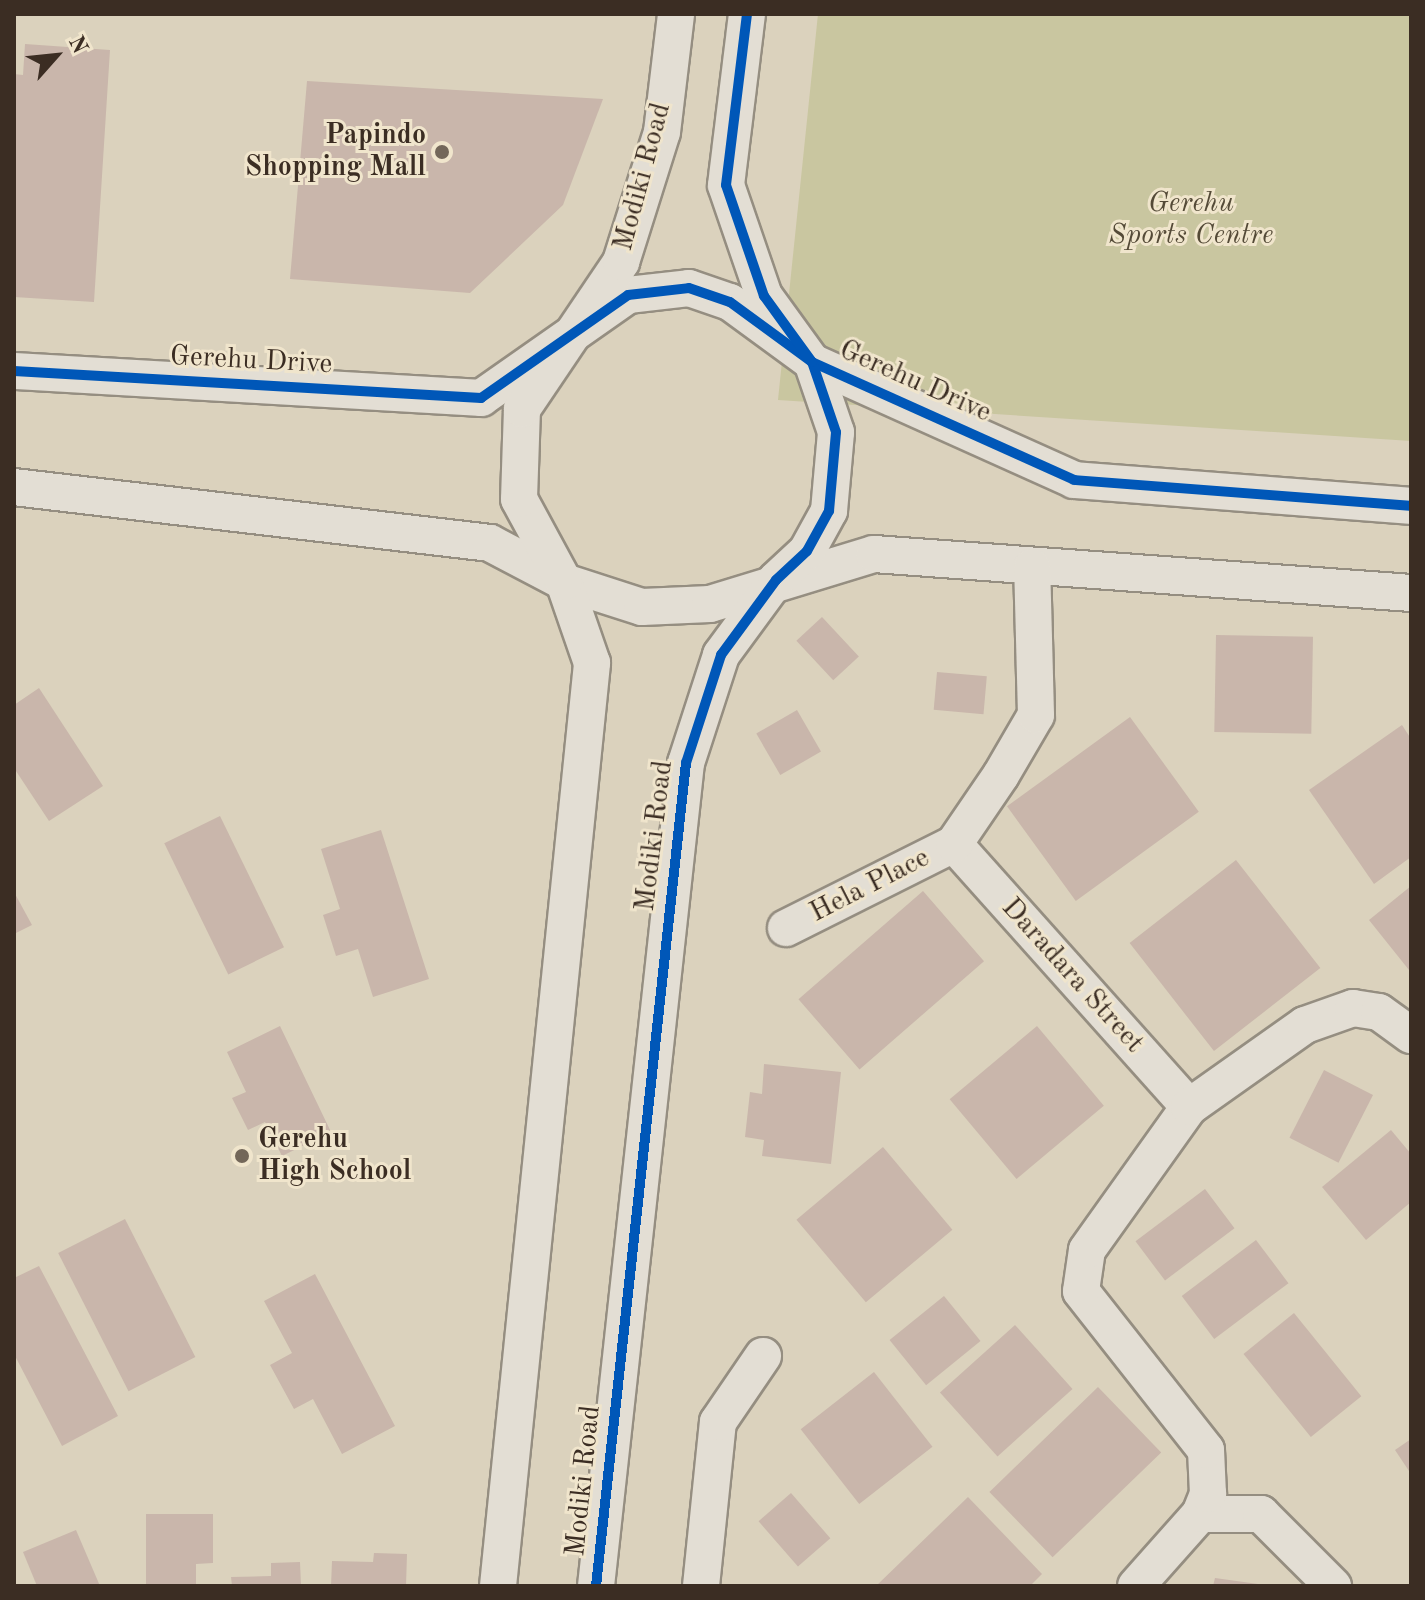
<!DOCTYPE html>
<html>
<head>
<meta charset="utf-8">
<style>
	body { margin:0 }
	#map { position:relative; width:1425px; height:1600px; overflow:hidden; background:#dbd2bd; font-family:"Old Standard TT",serif }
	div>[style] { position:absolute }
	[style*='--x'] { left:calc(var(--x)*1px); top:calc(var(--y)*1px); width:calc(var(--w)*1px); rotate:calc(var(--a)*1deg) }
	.green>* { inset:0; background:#c9c6a0 }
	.building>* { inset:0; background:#c9b6ab; transform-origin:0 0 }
	.roads { filter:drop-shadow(2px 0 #958e81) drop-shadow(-2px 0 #958e81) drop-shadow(0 2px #958e81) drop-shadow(0 -2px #958e81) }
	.minor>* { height:36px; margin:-18px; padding:0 18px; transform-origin:18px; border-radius:18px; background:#e3ded4 }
	.cycleway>* { height:10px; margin:-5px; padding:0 5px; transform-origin:5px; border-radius:5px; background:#0057b8 }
	.dots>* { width:22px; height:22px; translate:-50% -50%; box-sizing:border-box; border:4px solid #f0e5cc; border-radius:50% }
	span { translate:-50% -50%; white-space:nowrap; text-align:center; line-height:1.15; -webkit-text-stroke:6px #f0e5cc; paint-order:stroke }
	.poi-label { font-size:28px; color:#3b2d23; font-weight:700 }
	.right { translate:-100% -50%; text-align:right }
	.left { translate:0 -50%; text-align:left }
	.street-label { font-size:28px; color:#3b2d23 }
	.park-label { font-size:28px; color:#544a37; font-style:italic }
	.frame { position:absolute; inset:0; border:16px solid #3b2d23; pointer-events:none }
	.north { position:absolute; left:16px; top:16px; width:80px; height:80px; -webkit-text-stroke:6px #f0e5cc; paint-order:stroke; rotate:63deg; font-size:22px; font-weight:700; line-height:32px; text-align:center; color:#3b2d23 }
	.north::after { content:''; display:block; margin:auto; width:28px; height:36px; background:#3b2d23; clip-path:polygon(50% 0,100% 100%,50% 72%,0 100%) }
</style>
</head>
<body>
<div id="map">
	<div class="green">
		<i style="clip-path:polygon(818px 14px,1411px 14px,1411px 441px,778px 400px)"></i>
	</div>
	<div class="building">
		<i style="clip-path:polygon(25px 44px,110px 50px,94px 302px,14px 297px,14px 74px,23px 75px)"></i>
		<i style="clip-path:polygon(307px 81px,603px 99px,563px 205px,470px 293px,290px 279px)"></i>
		<i style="left:822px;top:617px;width:54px;height:35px;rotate:47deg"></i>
		<i style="left:1216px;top:635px;width:97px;height:97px;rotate:1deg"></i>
		<i style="left:937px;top:672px;width:50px;height:38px;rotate:5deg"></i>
		<i style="clip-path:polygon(39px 688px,103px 786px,49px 821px,14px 768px,14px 705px)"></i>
		<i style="left:797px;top:710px;width:48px;height:47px;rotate:60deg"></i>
		<i style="left:1130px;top:717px;width:117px;height:152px;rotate:54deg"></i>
		<i style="clip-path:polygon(1402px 725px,1411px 739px,1411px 857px,1374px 884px,1309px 790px)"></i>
		<i style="left:220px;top:816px;width:146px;height:62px;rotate:64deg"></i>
		<i style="clip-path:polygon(381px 830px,429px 979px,373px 997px,358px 949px,336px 956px,323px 915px,340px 909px,321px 849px)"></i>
		<i style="left:1236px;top:860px;width:137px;height:135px;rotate:52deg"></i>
		<i style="clip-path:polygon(1411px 886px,1411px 968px,1409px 970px,1369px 920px)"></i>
		<i style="left:923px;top:891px;width:93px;height:165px;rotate:49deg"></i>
		<i style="clip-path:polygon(14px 892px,32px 925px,14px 934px)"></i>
		<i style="clip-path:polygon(280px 1026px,331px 1132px,282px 1156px,265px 1122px,248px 1130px,232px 1098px,246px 1092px,227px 1052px)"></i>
		<i style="left:1037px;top:1026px;width:104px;height:114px;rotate:50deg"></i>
		<i style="clip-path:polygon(764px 1064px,841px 1072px,831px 1164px,762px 1156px,764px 1140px,745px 1137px,750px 1092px,762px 1094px)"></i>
		<i style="left:1324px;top:1070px;width:55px;height:76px;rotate:27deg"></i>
		<i style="clip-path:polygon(1391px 1130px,1411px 1154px,1411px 1202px,1366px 1240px,1322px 1187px)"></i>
		<i style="left:883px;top:1147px;width:108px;height:113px;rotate:50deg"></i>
		<i style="left:1205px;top:1189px;width:49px;height:87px;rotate:53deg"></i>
		<i style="left:125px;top:1219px;width:155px;height:75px;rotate:63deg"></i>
		<i style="left:1256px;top:1240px;width:54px;height:93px;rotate:53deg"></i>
		<i style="clip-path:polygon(39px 1266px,118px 1416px,62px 1446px,14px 1354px,14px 1278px)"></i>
		<i style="clip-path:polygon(315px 1274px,395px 1426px,342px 1454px,313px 1399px,294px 1409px,270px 1365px,292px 1353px,264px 1301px)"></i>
		<i style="left:944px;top:1296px;width:58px;height:70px;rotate:51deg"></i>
		<i style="left:1294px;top:1313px;width:107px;height:65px;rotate:51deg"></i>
		<i style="left:1015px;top:1325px;width:86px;height:101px;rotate:48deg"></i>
		<i style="left:874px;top:1372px;width:95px;height:93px;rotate:52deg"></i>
		<i style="left:1098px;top:1387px;width:91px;height:151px;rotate:46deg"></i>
		<i style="clip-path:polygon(1411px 1439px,1411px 1474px,1395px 1450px)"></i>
		<i style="left:791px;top:1493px;width:60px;height:43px;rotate:49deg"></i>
		<i style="clip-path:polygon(968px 1497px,1042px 1574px,1030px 1586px,876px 1586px)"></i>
		<i style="clip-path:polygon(146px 1514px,213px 1514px,213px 1563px,196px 1564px,196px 1586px,146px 1586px)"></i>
		<i style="clip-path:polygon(76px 1530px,100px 1586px,37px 1586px,23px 1552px)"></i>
		<i style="clip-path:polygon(374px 1553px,407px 1554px,406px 1586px,331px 1586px,332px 1561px,373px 1562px)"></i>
		<i style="clip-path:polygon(300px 1562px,301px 1586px,232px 1586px,231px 1577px,271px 1576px,271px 1563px)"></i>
		<i style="clip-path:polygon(1215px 1578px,1258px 1584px,1258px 1586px,1213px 1586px)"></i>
	</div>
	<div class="roads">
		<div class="minor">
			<i style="--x:14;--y:371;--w:468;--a:3.3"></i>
			<i style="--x:481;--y:398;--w:179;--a:-35"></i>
			<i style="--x:628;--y:295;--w:61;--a:-6.5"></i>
			<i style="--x:689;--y:288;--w:43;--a:18.9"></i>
			<i style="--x:730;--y:302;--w:102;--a:36.2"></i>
			<i style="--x:812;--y:362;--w:287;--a:24.2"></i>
			<i style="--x:1074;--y:480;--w:338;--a:4.4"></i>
			<i style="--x:14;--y:487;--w:479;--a:6.7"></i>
			<i style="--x:490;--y:543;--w:84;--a:27.8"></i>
			<i style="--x:564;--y:582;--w:82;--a:17.8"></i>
			<i style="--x:642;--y:607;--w:68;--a:-2.5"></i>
			<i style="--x:710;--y:604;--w:171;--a:-17"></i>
			<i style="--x:874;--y:554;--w:538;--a:4.15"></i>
			<i style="--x:954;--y:844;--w:353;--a:48.2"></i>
			<i style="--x:786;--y:928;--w:188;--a:-26.6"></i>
			<i style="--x:954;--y:844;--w:83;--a:-55.7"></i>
			<i style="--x:1001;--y:775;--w:69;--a:-59.7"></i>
			<i style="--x:1036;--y:715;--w:148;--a:-91.5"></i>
			<i style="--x:1200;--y:1514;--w:61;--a:0"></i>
			<i style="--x:1261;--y:1514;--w:102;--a:45"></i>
			<i style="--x:498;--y:1586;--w:928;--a:-84.18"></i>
			<i style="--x:592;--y:663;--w:86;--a:-109.1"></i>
			<i style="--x:564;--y:582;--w:94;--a:-118.5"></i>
			<i style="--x:519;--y:499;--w:90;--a:-88.1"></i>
			<i style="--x:522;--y:409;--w:177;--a:-56"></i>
			<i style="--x:621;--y:262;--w:136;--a:-72.5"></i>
			<i style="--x:662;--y:132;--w:119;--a:-83.2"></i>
			<i style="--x:596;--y:1586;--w:828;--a:-83.76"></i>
			<i style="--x:686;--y:763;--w:114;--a:-72"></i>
			<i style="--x:721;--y:655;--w:93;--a:-53.7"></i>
			<i style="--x:776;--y:580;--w:42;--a:-43.1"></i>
			<i style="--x:807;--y:551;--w:46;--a:-61.2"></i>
			<i style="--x:829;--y:511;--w:79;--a:-84.9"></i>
			<i style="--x:836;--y:432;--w:74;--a:-108.9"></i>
			<i style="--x:812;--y:362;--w:82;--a:-126"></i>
			<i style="--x:764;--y:296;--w:117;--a:-108.9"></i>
			<i style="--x:726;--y:185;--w:172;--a:-83"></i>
			<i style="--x:701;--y:1586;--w:165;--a:-84.1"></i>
			<i style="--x:718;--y:1422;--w:80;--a:-55.7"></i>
			<i style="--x:1136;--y:1586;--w:96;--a:-48.4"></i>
			<i style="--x:1200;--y:1514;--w:22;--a:-68"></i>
			<i style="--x:1208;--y:1494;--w:44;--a:-92.6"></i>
			<i style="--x:1206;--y:1450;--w:202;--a:-128.2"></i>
			<i style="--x:1081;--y:1291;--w:41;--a:-81.7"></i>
			<i style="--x:1087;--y:1250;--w:176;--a:-54.5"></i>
			<i style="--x:1189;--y:1107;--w:142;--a:-35.3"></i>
			<i style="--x:1305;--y:1025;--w:51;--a:-19.5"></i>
			<i style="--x:1353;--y:1008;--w:26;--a:9"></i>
			<i style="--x:1379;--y:1012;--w:39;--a:36"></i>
		</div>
	</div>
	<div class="cycleway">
		<i style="--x:14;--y:371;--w:468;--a:3.3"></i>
		<i style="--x:481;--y:398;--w:179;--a:-35"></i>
		<i style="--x:628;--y:295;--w:61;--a:-6.5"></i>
		<i style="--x:689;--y:288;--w:43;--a:18.9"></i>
		<i style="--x:730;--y:302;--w:102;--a:36.2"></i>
		<i style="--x:812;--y:362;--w:287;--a:24.2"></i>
		<i style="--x:1074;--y:480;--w:338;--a:4.4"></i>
		<i style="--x:596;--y:1586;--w:828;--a:-83.76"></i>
		<i style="--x:686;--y:763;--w:114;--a:-72"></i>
		<i style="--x:721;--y:655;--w:93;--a:-53.7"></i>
		<i style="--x:776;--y:580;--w:42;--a:-43.1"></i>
		<i style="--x:807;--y:551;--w:46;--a:-61.2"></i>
		<i style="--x:829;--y:511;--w:79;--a:-84.9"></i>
		<i style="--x:836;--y:432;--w:74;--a:-108.9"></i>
		<i style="--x:812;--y:362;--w:82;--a:-126"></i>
		<i style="--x:764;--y:296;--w:117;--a:-108.9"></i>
		<i style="--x:726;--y:185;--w:172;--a:-83"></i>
	</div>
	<div class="dots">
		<i style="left:442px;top:152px;background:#736759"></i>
		<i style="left:242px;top:1156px;background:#736759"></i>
	</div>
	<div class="poi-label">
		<span class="right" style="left:426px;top:152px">Papindo<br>Shopping Mall</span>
		<span class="left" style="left:258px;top:1156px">Gerehu<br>High School</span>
	</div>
	<div class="street-label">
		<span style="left:643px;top:177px;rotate:-75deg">Modiki Road</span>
		<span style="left:251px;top:361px;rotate:3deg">Gerehu Drive</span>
		<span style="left:915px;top:382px;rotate:24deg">Gerehu Drive</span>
		<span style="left:655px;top:836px;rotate:-83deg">Modiki Road</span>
		<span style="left:870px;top:886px;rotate:-27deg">Hela Place</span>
		<span style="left:1072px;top:976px;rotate:48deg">Daradara Street</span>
		<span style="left:584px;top:1481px;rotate:-84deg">Modiki Road</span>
	</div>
	<div class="park-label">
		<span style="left:1191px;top:220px">Gerehu<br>Sports Centre</span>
	</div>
	<div class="frame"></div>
	<div class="north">N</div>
</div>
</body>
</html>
